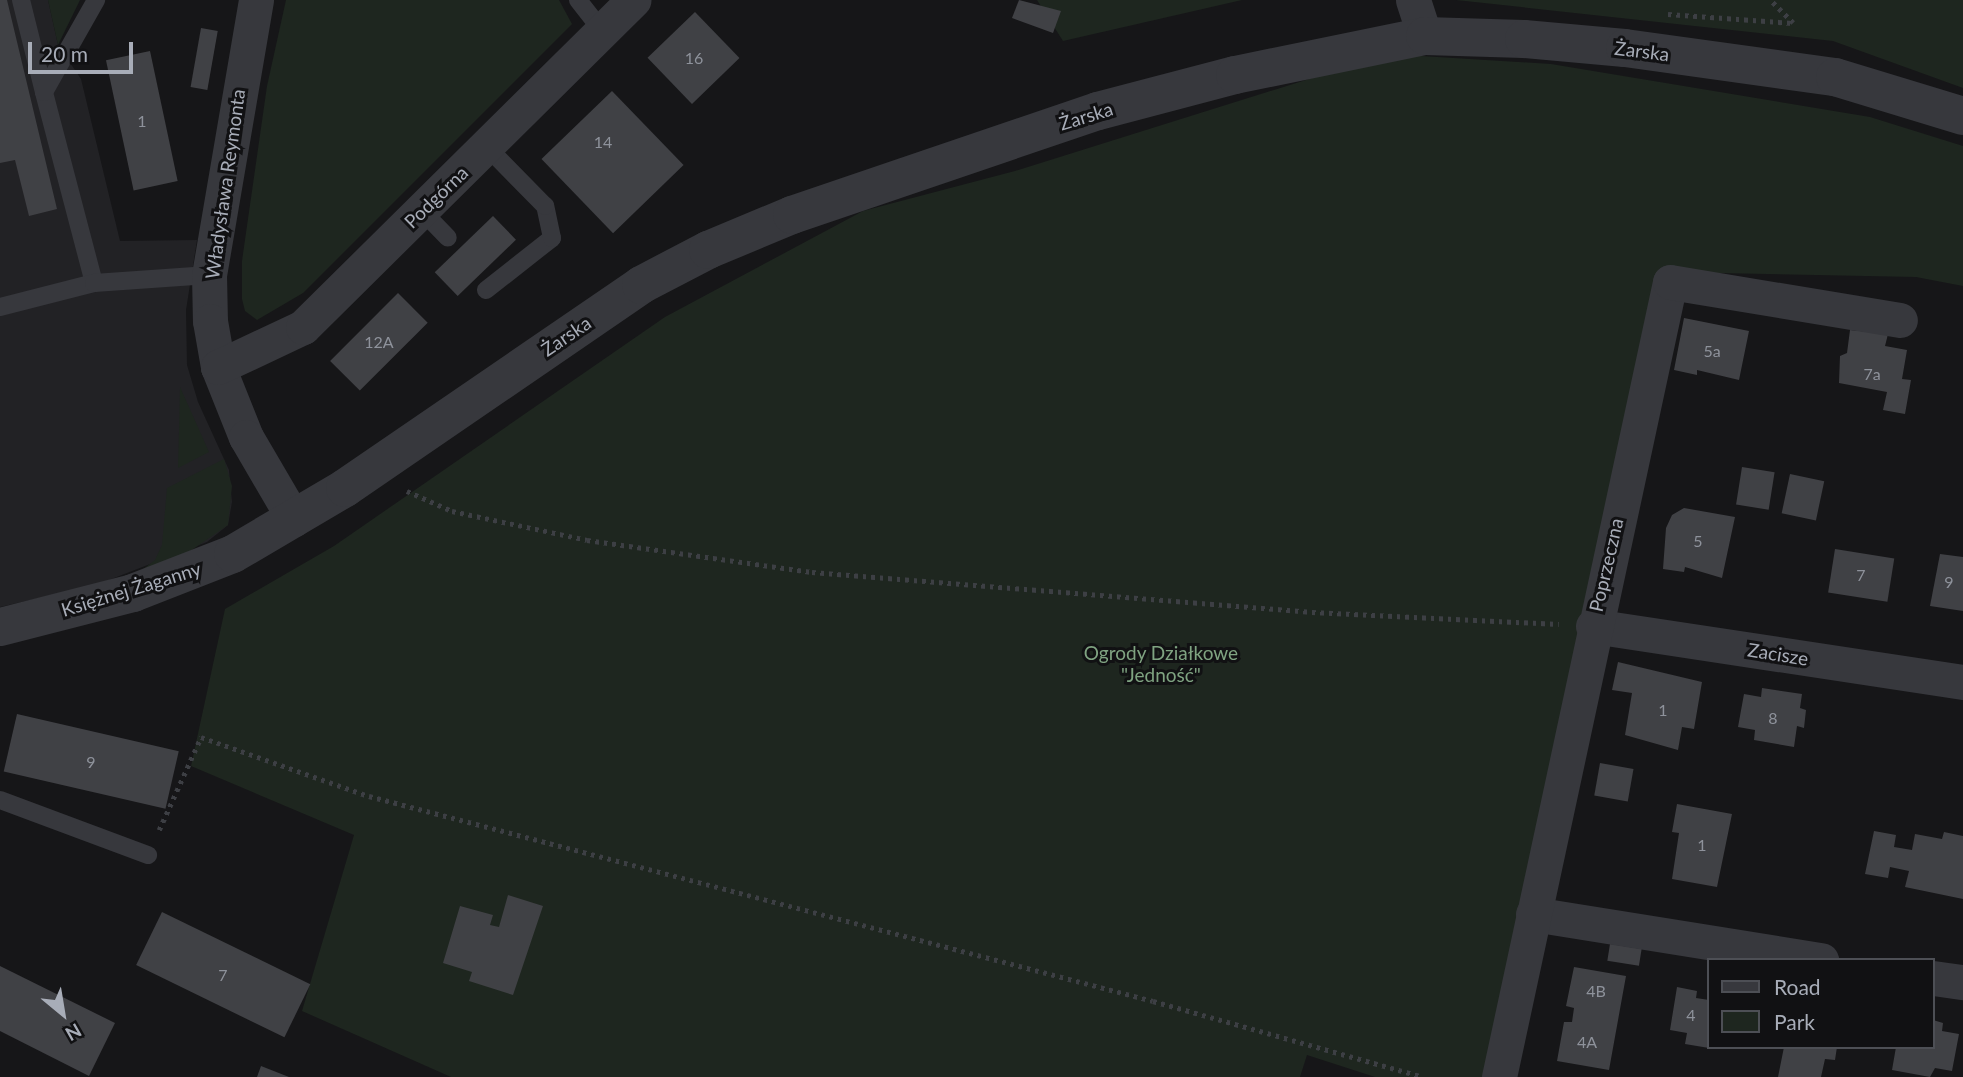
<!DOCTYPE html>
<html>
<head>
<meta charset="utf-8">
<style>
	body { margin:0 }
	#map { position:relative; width:1963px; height:1077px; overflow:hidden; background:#161618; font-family:Lato,sans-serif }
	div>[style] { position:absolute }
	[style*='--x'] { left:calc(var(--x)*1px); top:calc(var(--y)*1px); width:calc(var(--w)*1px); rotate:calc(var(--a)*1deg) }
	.built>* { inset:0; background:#222225 }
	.green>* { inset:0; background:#1e261f }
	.building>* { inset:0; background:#404145; transform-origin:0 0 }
	.path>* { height:4.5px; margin-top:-2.25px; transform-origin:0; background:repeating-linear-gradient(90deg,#3d3f44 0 3.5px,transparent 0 8.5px) }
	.service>* { height:18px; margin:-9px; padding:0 9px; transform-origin:9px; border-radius:9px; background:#37383d }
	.minor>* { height:35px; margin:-17.5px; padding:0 17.5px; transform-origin:17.5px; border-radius:17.5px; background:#37383d }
	.tertiary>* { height:38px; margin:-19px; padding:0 19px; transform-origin:19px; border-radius:19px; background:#37383d }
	span { translate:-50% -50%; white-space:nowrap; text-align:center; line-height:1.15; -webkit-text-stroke:6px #111113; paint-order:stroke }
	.number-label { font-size:16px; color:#8e929b }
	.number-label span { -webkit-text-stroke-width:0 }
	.street-label { font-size:19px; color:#a8adb8 }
	.park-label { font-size:19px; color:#7fa381 }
	.legend { position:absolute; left:1707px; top:958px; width:228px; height:91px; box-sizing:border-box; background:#111113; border:2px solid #4d4f55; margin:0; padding:9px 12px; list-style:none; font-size:21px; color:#a8adb8 }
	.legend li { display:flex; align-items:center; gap:14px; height:35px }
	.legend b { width:35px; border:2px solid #4d4f55 }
	.north { position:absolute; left:28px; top:979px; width:70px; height:70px; -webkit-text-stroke:5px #111113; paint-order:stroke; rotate:150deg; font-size:19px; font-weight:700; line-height:28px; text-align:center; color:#a8adb8 }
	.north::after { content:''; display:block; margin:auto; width:24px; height:32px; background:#a8adb8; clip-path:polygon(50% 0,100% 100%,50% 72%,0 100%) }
	.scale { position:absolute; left:28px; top:42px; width:105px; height:32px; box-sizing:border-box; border:4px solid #a8adb8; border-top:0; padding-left:9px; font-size:21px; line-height:24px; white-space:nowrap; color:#a8adb8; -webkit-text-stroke:5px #111113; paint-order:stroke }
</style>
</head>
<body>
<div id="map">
	<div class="built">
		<i style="clip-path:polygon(0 0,48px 0,58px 45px,81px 79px,120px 241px,197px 240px,186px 310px,187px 365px,198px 402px,229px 470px,232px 502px,228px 525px,207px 542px,96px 585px,0 607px)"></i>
	</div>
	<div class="green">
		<i style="clip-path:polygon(48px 0,80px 0,58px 45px)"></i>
		<i style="clip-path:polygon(286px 0,559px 0,572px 24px,303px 293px,257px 320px,245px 311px,242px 299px,242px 261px,267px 86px)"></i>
		<i style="clip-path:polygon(1037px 0,1242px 0,1063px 41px)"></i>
		<i style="clip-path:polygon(1456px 0,1963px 0,1963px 88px,1833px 41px)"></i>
		<i style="clip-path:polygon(1389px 54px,1551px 64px,1870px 117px,1963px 146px,1963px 286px,1916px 277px,1668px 272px,1496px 1077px,1375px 1077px,1307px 1055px,1300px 1077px,451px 1077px,302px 1011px,354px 835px,191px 766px,225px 609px,334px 546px,665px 317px,863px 211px,1015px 171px)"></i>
		<i style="clip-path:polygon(180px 387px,209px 452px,178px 468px,179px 431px)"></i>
		<i style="clip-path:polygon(224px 459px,232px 486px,228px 525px,183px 556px,142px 570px,155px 560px,162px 545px,167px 488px)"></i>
	</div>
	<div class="building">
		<i style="clip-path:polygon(0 0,7px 0,57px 209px,29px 216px,15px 160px,0 163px)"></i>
		<i style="clip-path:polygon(1019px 0,1061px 11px,1053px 33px,1012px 18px)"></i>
		<i style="left:695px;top:12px;width:64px;height:66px;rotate:46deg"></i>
		<i style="left:201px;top:28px;width:17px;height:60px;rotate:10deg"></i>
		<i style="left:150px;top:51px;width:133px;height:45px;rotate:78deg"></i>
		<i style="left:612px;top:91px;width:103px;height:98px;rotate:46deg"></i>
		<i style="left:493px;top:216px;width:33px;height:81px;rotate:46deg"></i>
		<i style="left:398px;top:293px;width:42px;height:96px;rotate:45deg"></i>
		<i style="clip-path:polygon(1684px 318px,1749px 331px,1739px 380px,1697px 370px,1697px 375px,1674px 370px)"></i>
		<i style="clip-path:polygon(1850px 330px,1888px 334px,1885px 346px,1907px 350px,1902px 379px,1911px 380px,1905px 414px,1883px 410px,1887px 392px,1839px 383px,1840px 356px,1847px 353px)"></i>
		<i style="left:1742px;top:467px;width:33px;height:38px;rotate:9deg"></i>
		<i style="left:1790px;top:474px;width:35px;height:40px;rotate:12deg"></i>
		<i style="clip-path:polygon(1684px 508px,1735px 517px,1722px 578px,1685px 567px,1684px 572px,1663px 569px,1666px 528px,1672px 515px)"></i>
		<i style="left:1835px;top:549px;width:60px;height:44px;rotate:9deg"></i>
		<i style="clip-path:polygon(1940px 554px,1963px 557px,1963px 611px,1930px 606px)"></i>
		<i style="clip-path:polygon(1618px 662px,1702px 682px,1694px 729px,1682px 727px,1678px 750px,1625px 735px,1632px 693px,1612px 690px)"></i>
		<i style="clip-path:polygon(1762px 688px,1802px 694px,1800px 708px,1806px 710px,1804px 728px,1797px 726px,1794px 747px,1754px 740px,1755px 730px,1738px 727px,1744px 694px,1761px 697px)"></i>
		<i style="left:17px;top:714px;width:166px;height:59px;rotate:13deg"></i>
		<i style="left:1600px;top:763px;width:34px;height:33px;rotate:10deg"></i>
		<i style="clip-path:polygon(1677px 804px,1732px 814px,1717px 887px,1672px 879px,1679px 833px,1672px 832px)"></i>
		<i style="clip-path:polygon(1874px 831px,1896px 835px,1894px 847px,1912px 850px,1915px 834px,1942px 839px,1944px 832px,1963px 836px,1963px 899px,1905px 887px,1909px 871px,1890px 867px,1888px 878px,1865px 874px)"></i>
		<i style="clip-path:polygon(508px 895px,543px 906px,513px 995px,469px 981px,472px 972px,443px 963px,460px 906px,493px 915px,490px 925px,499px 927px)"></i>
		<i style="left:162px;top:912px;width:165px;height:59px;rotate:26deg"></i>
		<i style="left:1610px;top:944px;width:32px;height:17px;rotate:9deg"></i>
		<i style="clip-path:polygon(0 966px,115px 1023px,89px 1076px,0 1031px)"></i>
		<i style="clip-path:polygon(1574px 967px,1626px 976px,1609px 1070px,1557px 1061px,1564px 1022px,1572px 1022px,1574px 1008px,1566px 1006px)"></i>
		<i style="clip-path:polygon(1677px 987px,1697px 991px,1696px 998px,1709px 1000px,1709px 1048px,1685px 1044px,1687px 1033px,1670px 1030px)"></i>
		<i style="clip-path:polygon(1933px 1020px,1943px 1023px,1942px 1031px,1959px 1034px,1952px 1071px,1935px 1068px,1930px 1077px,1892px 1070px,1896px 1047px,1933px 1047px)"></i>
		<i style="clip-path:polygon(1784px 1047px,1837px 1047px,1835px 1060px,1825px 1059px,1821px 1077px,1778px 1077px)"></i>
		<i style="clip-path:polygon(261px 1066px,289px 1077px,257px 1077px)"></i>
	</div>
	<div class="path">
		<i style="--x:1668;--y:14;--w:125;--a:4.1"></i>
		<i style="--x:1793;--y:23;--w:33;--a:-135"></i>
		<i style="--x:407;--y:491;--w:49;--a:24"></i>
		<i style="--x:452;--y:511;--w:138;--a:12.1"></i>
		<i style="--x:587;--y:540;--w:227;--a:8.1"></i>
		<i style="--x:812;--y:572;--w:502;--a:4.57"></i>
		<i style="--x:1312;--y:612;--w:247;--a:2.8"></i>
		<i style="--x:159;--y:830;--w:102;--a:-65.7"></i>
		<i style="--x:201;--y:737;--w:178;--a:19.4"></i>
		<i style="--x:369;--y:796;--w:810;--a:14.65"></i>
		<i style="--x:1153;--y:1001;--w:280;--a:15.7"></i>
	</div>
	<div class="service">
		<i style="--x:21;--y:0;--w:95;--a:76"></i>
		<i style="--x:578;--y:0;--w:41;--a:52"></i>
		<i style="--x:422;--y:211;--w:37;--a:46"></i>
		<i style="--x:94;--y:283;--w:197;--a:-104.7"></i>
		<i style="--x:44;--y:92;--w:106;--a:-60.5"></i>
		<i style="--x:486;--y:290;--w:84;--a:-38.2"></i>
		<i style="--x:552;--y:238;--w:33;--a:-102"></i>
		<i style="--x:545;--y:206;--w:83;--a:-134.5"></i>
		<i style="--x:0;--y:307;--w:97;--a:-14.3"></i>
		<i style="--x:94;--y:283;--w:115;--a:-4"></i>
		<i style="--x:0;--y:800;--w:158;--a:20.4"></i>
	</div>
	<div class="minor">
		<i style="--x:256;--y:0;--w:279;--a:99.7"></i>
		<i style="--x:209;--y:275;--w:46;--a:88.8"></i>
		<i style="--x:210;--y:321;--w:47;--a:80.1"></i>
		<i style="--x:218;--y:367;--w:75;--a:68.2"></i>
		<i style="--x:246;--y:437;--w:95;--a:59.7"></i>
		<i style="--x:1413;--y:0;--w:38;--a:72"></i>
		<i style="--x:218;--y:367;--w:94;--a:-25.2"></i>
		<i style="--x:303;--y:327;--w:465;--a:-44.7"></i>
		<i style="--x:1593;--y:626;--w:374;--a:8.6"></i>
		<i style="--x:1533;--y:914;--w:292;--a:9.1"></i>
		<i style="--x:1933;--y:978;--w:30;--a:8"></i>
		<i style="--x:1499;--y:1077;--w:813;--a:-77.86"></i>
		<i style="--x:1670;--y:282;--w:233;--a:9.4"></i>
	</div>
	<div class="tertiary">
		<i style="--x:0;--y:627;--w:137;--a:-14.3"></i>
		<i style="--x:133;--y:593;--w:107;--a:-21.3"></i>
		<i style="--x:233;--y:554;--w:130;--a:-30.5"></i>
		<i style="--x:345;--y:488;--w:359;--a:-34.4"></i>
		<i style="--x:641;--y:285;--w:76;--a:-27.6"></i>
		<i style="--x:708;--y:250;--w:91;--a:-22.6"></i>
		<i style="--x:792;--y:215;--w:323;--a:-18.8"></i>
		<i style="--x:1098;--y:111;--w:142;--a:-14.7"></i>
		<i style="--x:1235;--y:75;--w:194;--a:-11.6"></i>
		<i style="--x:1425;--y:36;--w:99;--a:1.7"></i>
		<i style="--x:1524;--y:39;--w:101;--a:5.1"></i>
		<i style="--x:1625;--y:48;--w:212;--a:7.9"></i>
		<i style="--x:1835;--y:77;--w:134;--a:16.9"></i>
	</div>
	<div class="number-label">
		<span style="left:694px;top:58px">16</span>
		<span style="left:142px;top:121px">1</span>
		<span style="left:603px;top:142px">14</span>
		<span style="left:379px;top:342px">12A</span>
		<span style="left:1712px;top:351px">5a</span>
		<span style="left:1872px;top:374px">7a</span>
		<span style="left:1698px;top:541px">5</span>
		<span style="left:1861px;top:575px">7</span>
		<span style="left:1949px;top:582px">9</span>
		<span style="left:1663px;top:710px">1</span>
		<span style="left:1773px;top:718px">8</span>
		<span style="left:91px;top:762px">9</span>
		<span style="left:1702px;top:845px">1</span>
		<span style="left:223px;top:975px">7</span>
		<span style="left:1596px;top:991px">4B</span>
		<span style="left:1691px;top:1015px">4</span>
		<span style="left:1587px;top:1042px">4A</span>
	</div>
	<div class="street-label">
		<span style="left:1642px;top:51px;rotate:7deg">Żarska</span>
		<span style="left:1086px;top:116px;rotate:-17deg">Żarska</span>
		<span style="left:225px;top:184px;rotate:-82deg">Władysława Reymonta</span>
		<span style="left:436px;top:197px;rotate:-44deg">Podgórna</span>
		<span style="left:566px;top:336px;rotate:-34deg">Żarska</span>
		<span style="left:1606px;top:565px;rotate:-77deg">Poprzeczna</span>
		<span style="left:131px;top:589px;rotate:-17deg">Księżnej Żaganny</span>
		<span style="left:1778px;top:654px;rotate:9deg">Zacisze</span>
	</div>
	<div class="park-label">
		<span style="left:1161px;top:664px">Ogrody Działkowe<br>"Jedność"</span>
	</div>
	<ul class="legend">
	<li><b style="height:9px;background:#37383d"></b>Road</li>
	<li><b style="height:19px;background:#1e261f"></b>Park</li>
	</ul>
	<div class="north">N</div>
	<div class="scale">20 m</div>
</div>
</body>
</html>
